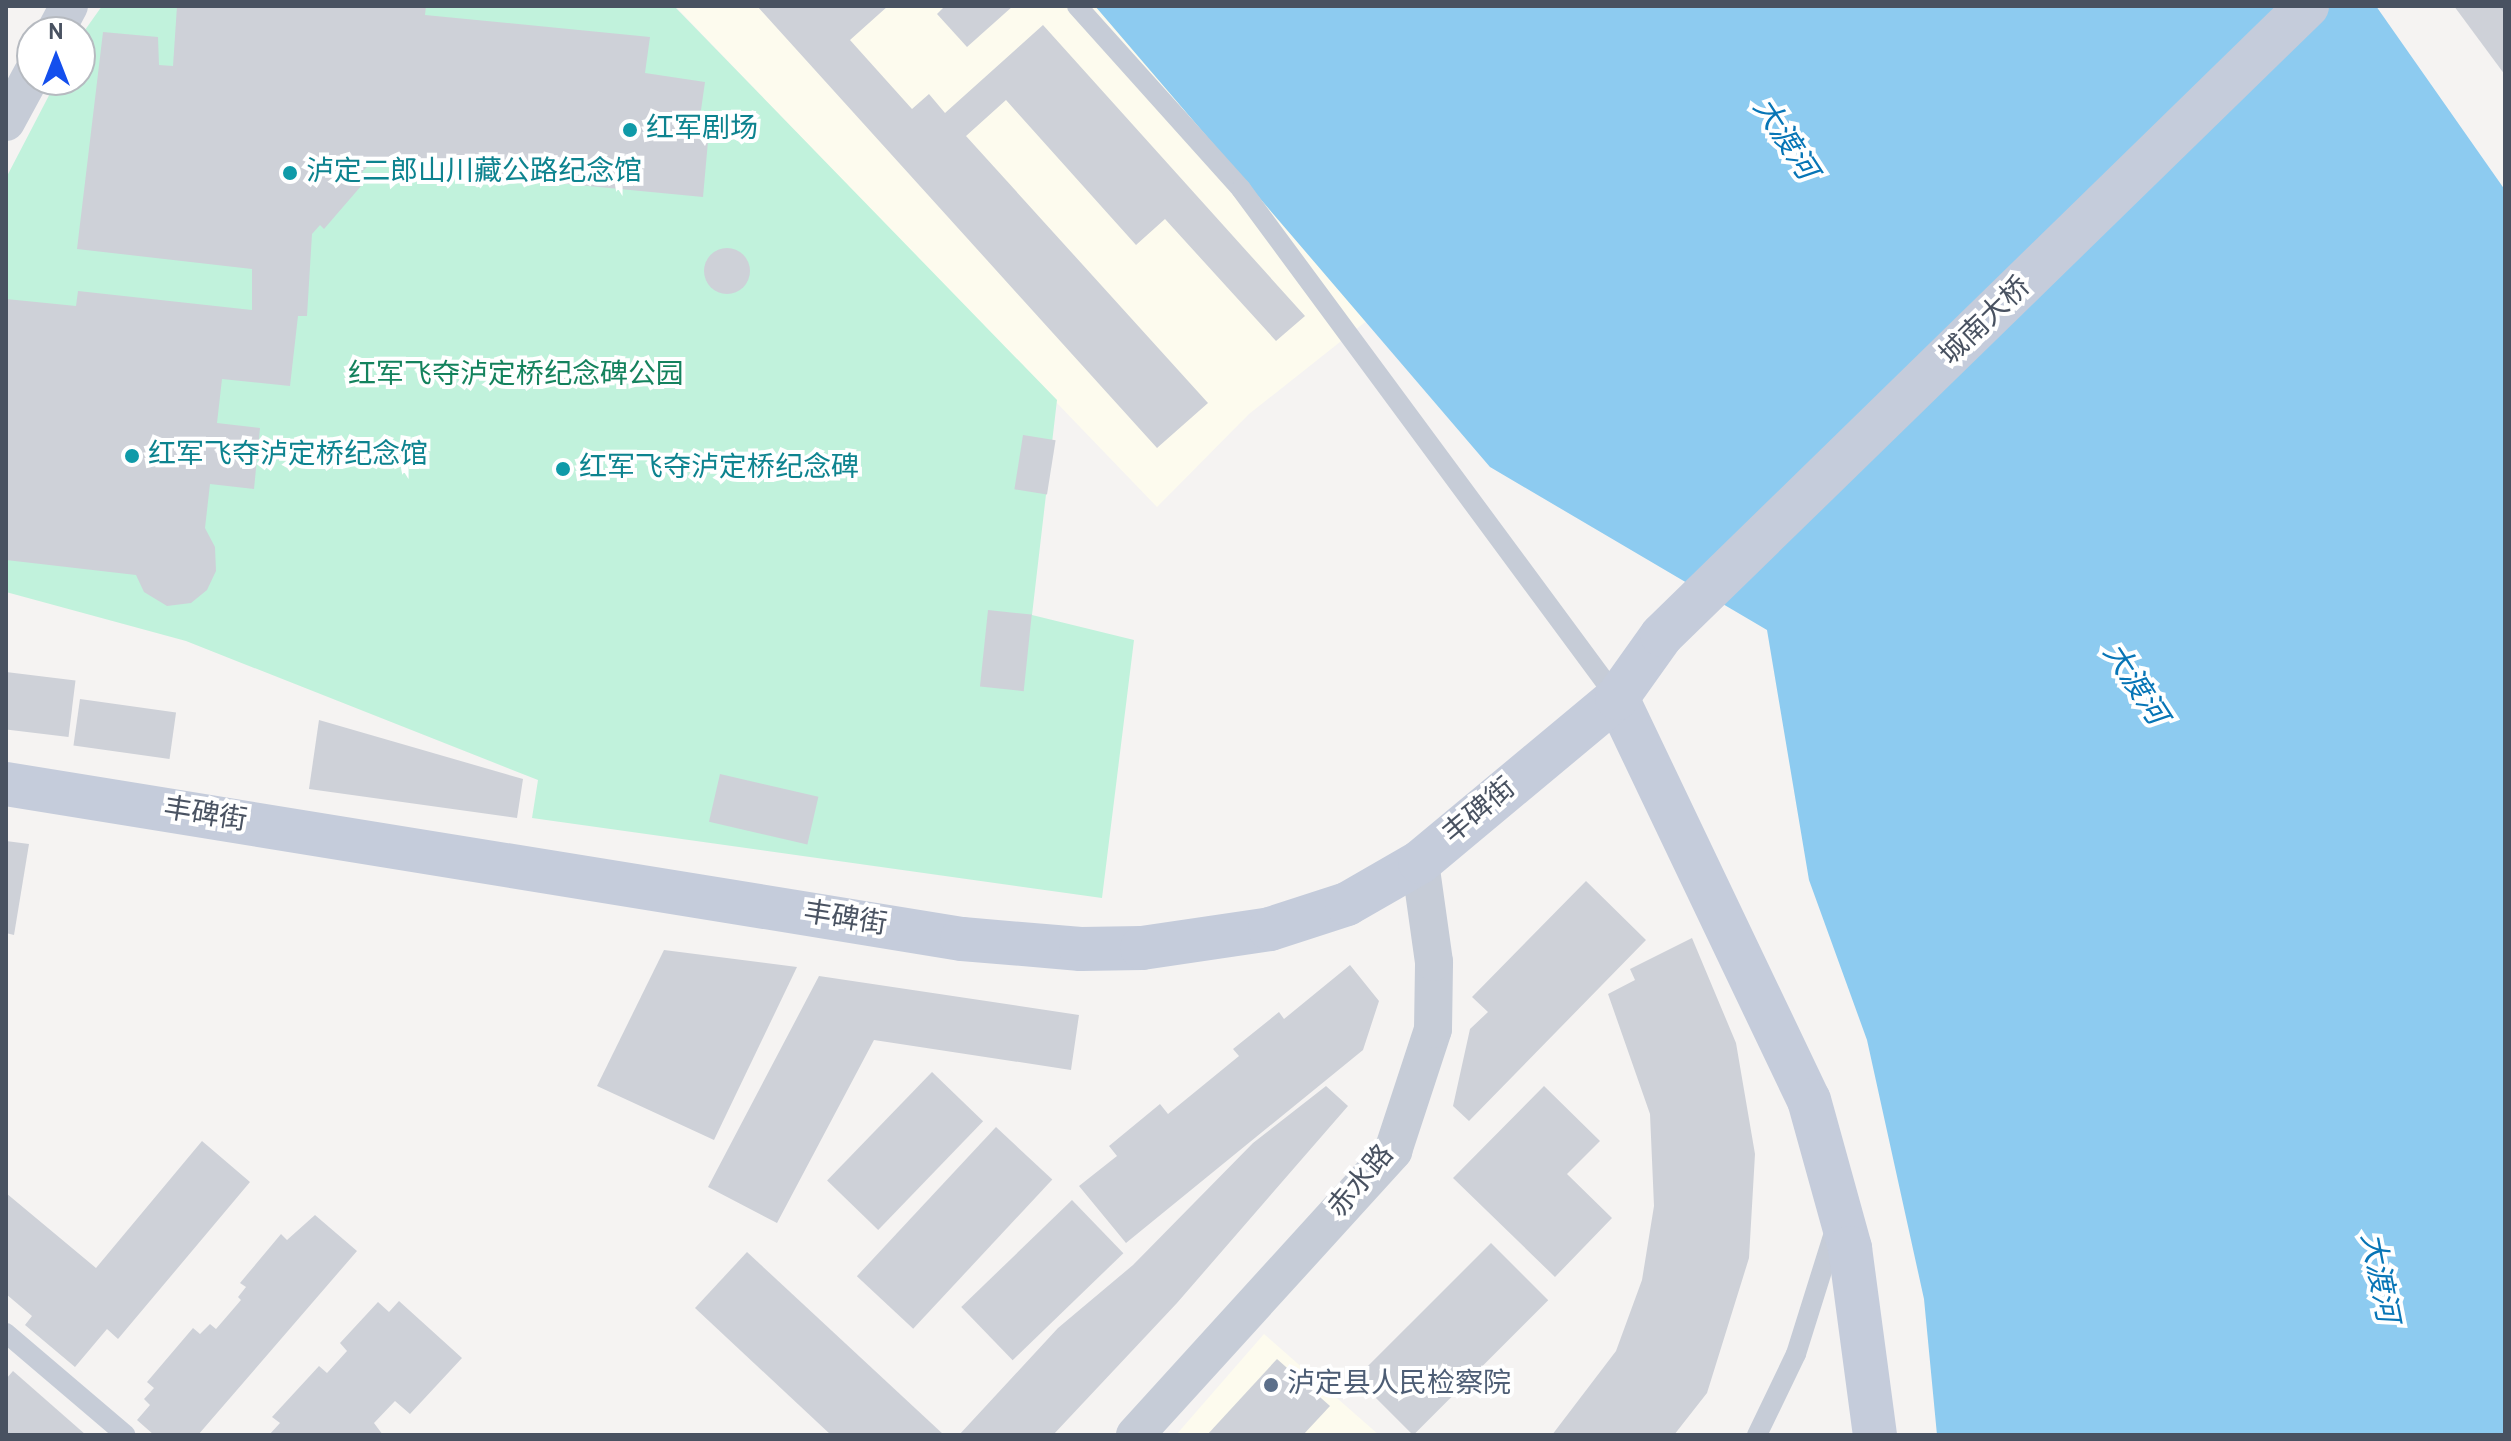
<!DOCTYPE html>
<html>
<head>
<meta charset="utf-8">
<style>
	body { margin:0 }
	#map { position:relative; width:2511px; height:1441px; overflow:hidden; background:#f5f3f2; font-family:Overpass,"Noto Sans SC",sans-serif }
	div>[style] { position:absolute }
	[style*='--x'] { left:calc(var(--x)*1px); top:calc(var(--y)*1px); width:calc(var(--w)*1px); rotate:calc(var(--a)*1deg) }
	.commercial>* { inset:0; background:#fdfbee }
	.green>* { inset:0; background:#c1f2dc }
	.water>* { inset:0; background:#8dcbf0 }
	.building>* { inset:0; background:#ced1d8; transform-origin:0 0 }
	.round { border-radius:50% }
	.lane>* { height:20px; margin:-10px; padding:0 10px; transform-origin:10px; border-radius:10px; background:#c6ccd7 }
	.street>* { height:38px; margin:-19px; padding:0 19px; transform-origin:19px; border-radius:19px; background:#c6ccd7 }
	.secondary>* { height:44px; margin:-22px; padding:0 22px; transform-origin:22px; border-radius:22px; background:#c5ccdb }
	.dots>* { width:22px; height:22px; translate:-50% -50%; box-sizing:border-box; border:4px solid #fff; border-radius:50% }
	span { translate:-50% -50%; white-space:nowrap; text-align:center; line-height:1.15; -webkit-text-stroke:8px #fff; paint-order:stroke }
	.culture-label { font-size:28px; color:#0d838f }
	.left { translate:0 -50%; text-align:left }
	.street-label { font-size:28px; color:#495261 }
	.park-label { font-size:28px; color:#14825d }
	.service-label { font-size:28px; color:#4e5e75 }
	.water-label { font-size:30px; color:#0775b6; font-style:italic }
	.frame { position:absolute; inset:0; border:8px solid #495261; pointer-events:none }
	.north { position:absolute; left:16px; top:16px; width:80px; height:80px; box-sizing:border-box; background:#fff; border:2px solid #b6bac0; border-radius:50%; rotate:0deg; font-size:22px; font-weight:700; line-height:32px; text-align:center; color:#495261 }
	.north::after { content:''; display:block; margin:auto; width:28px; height:36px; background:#144fed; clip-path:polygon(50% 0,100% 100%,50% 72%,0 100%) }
</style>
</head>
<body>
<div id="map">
	<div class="commercial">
		<i style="clip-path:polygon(675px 6px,1098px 6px,1369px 319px,1249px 414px,1157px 507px)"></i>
		<i style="clip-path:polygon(1264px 1334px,1379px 1435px,1176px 1435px)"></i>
	</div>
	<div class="green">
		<i style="clip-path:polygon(102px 6px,674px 6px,1057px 400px,1032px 615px,1134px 640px,1102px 898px,532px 818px,538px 780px,186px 641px,6px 592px,6px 178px,57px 80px,80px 80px,80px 37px)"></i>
	</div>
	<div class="water">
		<i style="clip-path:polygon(1095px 6px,2376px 6px,2505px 190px,2505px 1435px,1937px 1435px,1924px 1299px,1867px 1040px,1809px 880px,1767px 630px,1490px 467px)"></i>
	</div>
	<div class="building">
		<i style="clip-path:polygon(177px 6px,426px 6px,425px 15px,650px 37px,645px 73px,705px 82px,700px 117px,710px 119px,703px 197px,369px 165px,362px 172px,368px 178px,324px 229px,320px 225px,312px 234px,307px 316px,298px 316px,290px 386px,222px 379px,217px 423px,260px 428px,254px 489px,210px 484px,205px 528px,215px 547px,216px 571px,207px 590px,191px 603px,167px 606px,144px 592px,136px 575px,6px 560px,6px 299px,76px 306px,78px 291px,252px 310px,252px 269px,77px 249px,103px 32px,158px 37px,159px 65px,173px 66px)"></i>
		<i style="clip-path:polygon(757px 6px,888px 6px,850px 40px,912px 109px,929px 94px,945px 113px,1043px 25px,1305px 316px,1276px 341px,1165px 219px,1136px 245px,1006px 100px,966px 136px,1208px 403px,1157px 448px)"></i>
		<i style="clip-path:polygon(945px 6px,1013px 6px,967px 47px,937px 14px)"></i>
		<i style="clip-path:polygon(2454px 6px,2505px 6px,2505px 75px)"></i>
		<i class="round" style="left:704px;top:248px;width:46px;height:46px"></i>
		<i style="left:1023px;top:435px;width:33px;height:55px;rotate:9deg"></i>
		<i style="left:988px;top:610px;width:44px;height:77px;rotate:6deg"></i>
		<i style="left:6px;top:672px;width:70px;height:57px;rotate:7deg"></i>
		<i style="left:80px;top:699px;width:97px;height:47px;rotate:8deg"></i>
		<i style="clip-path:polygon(319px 720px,523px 779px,517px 818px,309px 789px)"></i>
		<i style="left:720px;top:774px;width:101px;height:49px;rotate:13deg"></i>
		<i style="clip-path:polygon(6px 841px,29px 844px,14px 935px,6px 933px)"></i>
		<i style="clip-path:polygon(1586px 881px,1646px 940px,1469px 1121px,1453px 1106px,1470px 1029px,1488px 1012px,1472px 997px)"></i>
		<i style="clip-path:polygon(1692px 938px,1736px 1043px,1755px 1154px,1749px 1258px,1707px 1393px,1674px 1435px,1552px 1435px,1616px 1351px,1642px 1280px,1654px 1206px,1650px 1114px,1608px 994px,1635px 980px,1630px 969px)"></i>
		<i style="clip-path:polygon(664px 950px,797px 967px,714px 1140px,597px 1086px)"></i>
		<i style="clip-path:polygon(1350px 965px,1379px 1001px,1363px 1050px,1126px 1243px,1079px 1186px,1117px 1156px,1109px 1146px,1160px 1104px,1168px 1114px,1239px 1056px,1233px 1049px,1279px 1012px,1284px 1019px)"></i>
		<i style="clip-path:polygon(819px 976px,1079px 1015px,1071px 1070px,874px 1040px,777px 1223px,708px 1187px)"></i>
		<i style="left:932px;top:1072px;width:71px;height:151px;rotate:44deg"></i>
		<i style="clip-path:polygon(1326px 1086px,1348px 1106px,1177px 1303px,1053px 1435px,959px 1435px,1058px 1328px,1133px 1265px,1253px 1143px)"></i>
		<i style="clip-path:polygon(1544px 1086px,1600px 1141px,1567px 1174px,1612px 1218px,1555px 1277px,1453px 1178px)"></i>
		<i style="left:996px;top:1127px;width:77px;height:204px;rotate:43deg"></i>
		<i style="clip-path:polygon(202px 1141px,250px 1182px,118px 1339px,107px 1329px,75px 1367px,25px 1325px,32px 1316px,6px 1294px,6px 1193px,96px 1268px)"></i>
		<i style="left:1072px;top:1200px;width:74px;height:154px;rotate:46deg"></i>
		<i style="clip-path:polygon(315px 1215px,357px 1251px,198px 1435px,154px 1435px,137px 1420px,150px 1405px,144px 1399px,154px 1388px,147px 1382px,193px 1328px,200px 1334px,210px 1324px,216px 1329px,241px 1300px,238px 1297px,246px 1287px,240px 1283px,281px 1234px,287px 1240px)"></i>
		<i style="left:1491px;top:1243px;width:81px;height:191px;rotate:45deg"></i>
		<i style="clip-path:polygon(747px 1252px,944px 1435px,831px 1435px,695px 1308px)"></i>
		<i style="clip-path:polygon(399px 1301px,462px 1358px,410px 1414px,395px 1401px,374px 1423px,383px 1435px,269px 1435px,280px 1423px,272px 1417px,319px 1366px,327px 1373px,347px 1351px,340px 1343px,378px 1302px,389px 1312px)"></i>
		<i style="clip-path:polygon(1277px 1359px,1330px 1406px,1303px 1435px,1207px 1435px)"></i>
		<i style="clip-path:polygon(13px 1371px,86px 1435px,6px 1435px,6px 1379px)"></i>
	</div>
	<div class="lane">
		<i style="--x:1077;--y:6;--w:246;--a:48.1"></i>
		<i style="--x:1241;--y:189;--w:633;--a:53.55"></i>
		<i style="--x:6;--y:1333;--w:157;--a:40.4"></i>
		<i style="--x:1757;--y:1435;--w:90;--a:-64.3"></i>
		<i style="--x:1796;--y:1354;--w:134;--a:-72.6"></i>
	</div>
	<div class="street">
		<i style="--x:55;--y:32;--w:30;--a:-62"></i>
		<i style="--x:6;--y:122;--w:55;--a:-61.6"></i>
		<i style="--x:1135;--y:1435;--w:384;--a:-47.7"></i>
		<i style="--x:1393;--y:1151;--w:128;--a:-71.8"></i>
		<i style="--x:1433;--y:1029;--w:67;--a:-89.1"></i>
		<i style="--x:1434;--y:962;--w:101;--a:-98"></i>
	</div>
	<div class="secondary">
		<i style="--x:1617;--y:698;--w:445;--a:64.5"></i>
		<i style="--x:1809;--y:1100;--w:154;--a:74.5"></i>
		<i style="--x:1850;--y:1248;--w:189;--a:82.4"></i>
		<i style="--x:6;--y:784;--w:968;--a:9.21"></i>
		<i style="--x:962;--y:939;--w:119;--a:4.8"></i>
		<i style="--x:1081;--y:949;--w:61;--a:-0.9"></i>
		<i style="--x:1142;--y:948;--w:129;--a:-8.4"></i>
		<i style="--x:1270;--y:929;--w:81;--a:-18"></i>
		<i style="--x:1347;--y:904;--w:84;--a:-29.9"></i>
		<i style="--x:1420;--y:862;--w:256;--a:-39.8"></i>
		<i style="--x:1617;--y:698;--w:77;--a:-54.5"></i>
		<i style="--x:1662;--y:635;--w:901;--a:-44.28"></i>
	</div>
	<div class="dots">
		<i style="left:630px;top:130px;background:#0f9aa8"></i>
		<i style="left:290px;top:173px;background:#0f9aa8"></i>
		<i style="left:132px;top:456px;background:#0f9aa8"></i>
		<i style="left:563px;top:469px;background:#0f9aa8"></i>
		<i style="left:1271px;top:1385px;background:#5c6f8a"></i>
	</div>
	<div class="culture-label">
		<span class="left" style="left:646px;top:130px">红军剧场</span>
		<span class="left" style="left:306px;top:173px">泸定二郎山川藏公路纪念馆</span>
		<span class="left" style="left:148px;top:456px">红军飞夺泸定桥纪念馆</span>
		<span class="left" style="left:579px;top:469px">红军飞夺泸定桥纪念碑</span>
	</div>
	<div class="street-label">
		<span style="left:1986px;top:322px;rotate:-44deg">城南大桥</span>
		<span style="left:1480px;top:812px;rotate:-40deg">丰碑街</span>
		<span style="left:205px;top:816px;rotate:9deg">丰碑街</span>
		<span style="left:845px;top:920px;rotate:9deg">丰碑街</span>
		<span style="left:1362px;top:1182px;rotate:-50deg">赤水路</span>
	</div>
	<div class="park-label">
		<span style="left:516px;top:376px">红军飞夺泸定桥纪念碑公园</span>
	</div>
	<div class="service-label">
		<span class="left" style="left:1287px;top:1385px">泸定县人民检察院</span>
	</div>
	<div class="water-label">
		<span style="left:1783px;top:140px;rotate:57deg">大渡河</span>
		<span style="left:2133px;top:685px;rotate:57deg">大渡河</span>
		<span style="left:2377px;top:1278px;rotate:79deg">大渡河</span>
	</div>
	<div class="frame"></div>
	<div class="north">N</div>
</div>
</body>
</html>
